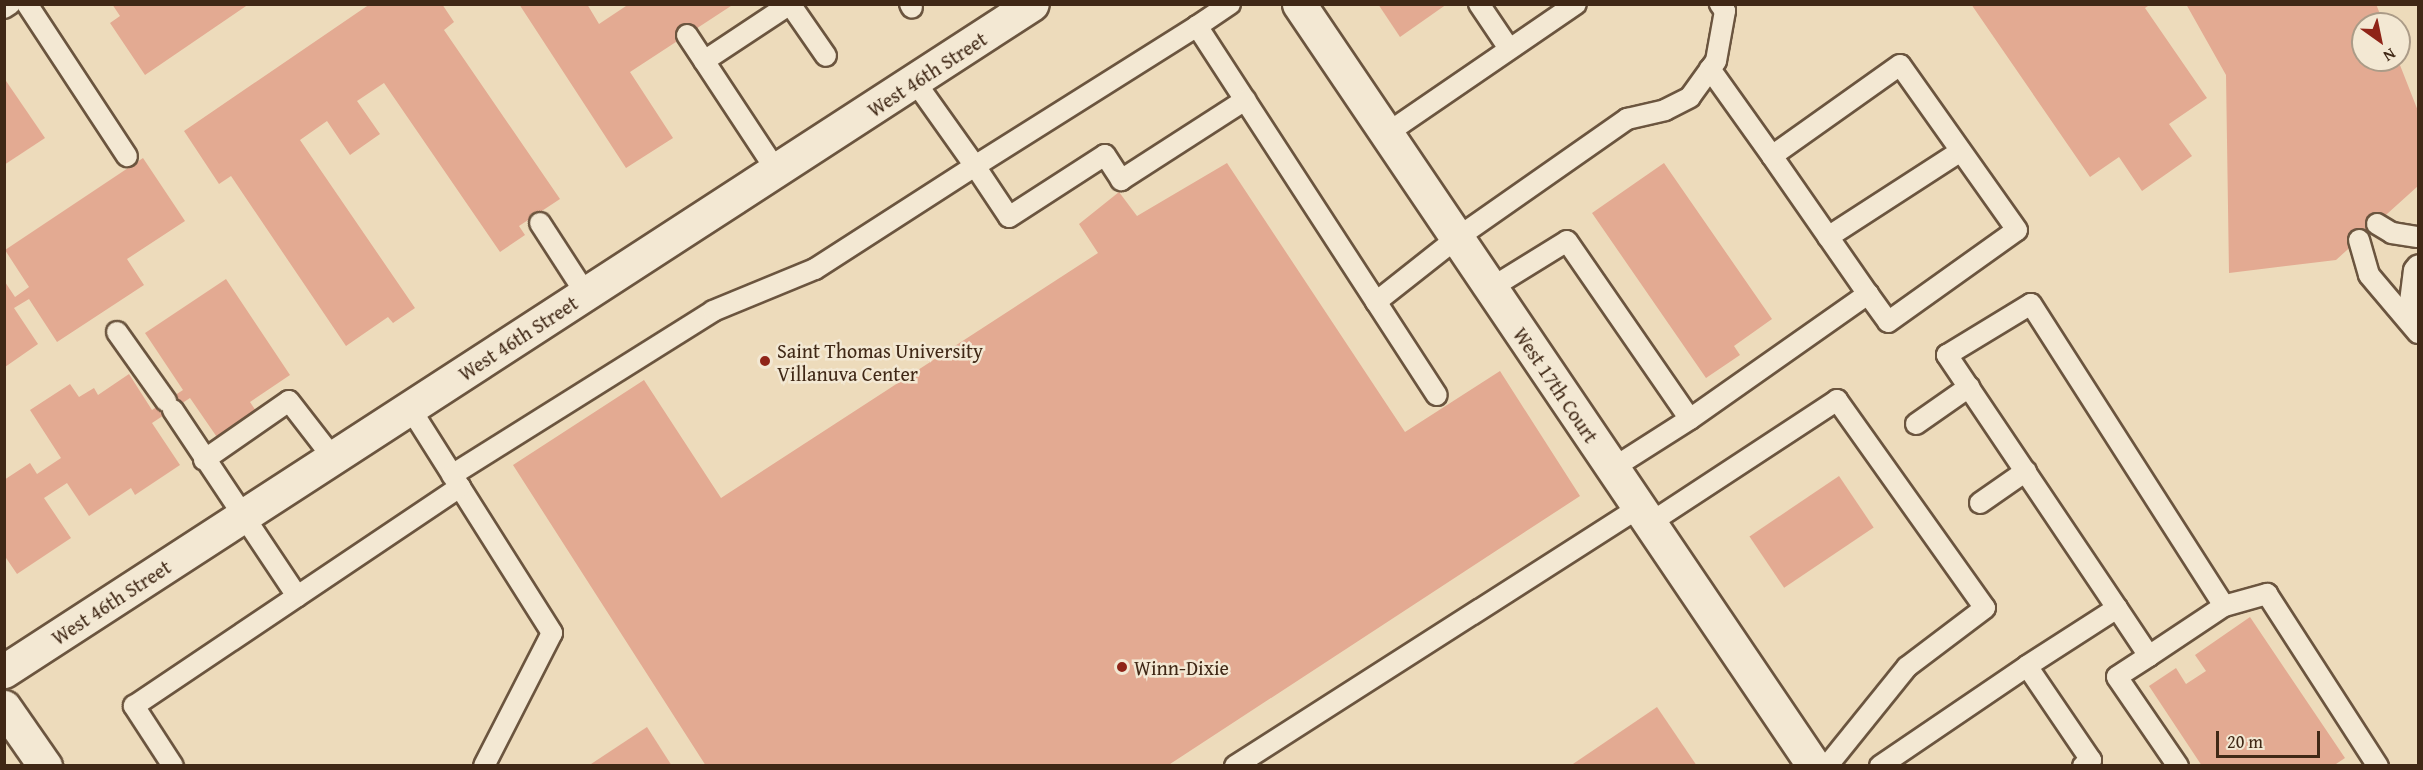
<!DOCTYPE html>
<html>
<head>
<meta charset="utf-8">
<style>
	body { margin:0 }
	#map { position:relative; width:2423px; height:770px; overflow:hidden; background:#eddbbb; font-family:"Gentium Book Plus",serif }
	div>[style] { position:absolute }
	[style*='--x'] { left:calc(var(--x)*1px); top:calc(var(--y)*1px); width:calc(var(--w)*1px); rotate:calc(var(--a)*1deg) }
	.building>* { inset:0; background:#e3aa92; transform-origin:0 0 }
	.roads { filter:drop-shadow(2px 0 #6b553f) drop-shadow(-2px 0 #6b553f) drop-shadow(0 2px #6b553f) drop-shadow(0 -2px #6b553f) }
	.lane>* { height:20px; margin:-10px; padding:0 10px; transform-origin:10px; border-radius:10px; background:#f3e8d3 }
	.secondary>* { height:33px; margin:-16.5px; padding:0 16.5px; transform-origin:16.5px; border-radius:16.5px; background:#f3e8d3 }
	.dots>* { width:16px; height:16px; translate:-50% -50%; box-sizing:border-box; border:3px solid #f3e8d3; border-radius:50% }
	span { translate:-50% -50%; white-space:nowrap; text-align:center; line-height:1.15; -webkit-text-stroke:5px #f3e8d3; paint-order:stroke }
	.street-label { font-size:20px; color:#402816 }
	.poi-label { font-size:20px; color:#402816 }
	.left { translate:0 -50%; text-align:left }
	.frame { position:absolute; inset:0; border:6px solid #402816; pointer-events:none }
	.north { position:absolute; left:2351px; top:12px; width:60px; height:60px; box-sizing:border-box; background:#f3e8d3; border:2px solid #ab9b87; border-radius:50%; rotate:147deg; font-size:16px; font-weight:700; line-height:24px; text-align:center; color:#402816 }
	.north::after { content:''; display:block; margin:auto; width:21px; height:27px; background:#8f2418; clip-path:polygon(50% 0,100% 100%,50% 72%,0 100%) }
	.scale { position:absolute; left:2216px; top:731px; width:104px; height:27px; box-sizing:border-box; border:3px solid #402816; border-top:0; padding-left:8px; font-size:18px; line-height:21px; white-space:nowrap; color:#402816; -webkit-text-stroke:4px #f3e8d3; paint-order:stroke }
</style>
</head>
<body>
<div id="map">
	<div class="building">
		<i style="clip-path:polygon(112px 4px,249px 4px,145px 75px,110px 23px,120px 16px)"></i>
		<i style="clip-path:polygon(370px 4px,442px 4px,454px 22px,444px 30px,560px 199px,519px 226px,525px 235px,500px 252px,384px 83px,357px 101px,380px 134px,350px 155px,327px 121px,300px 140px,415px 308px,393px 323px,388px 317px,346px 346px,231px 176px,219px 184px,184px 131px)"></i>
		<i style="clip-path:polygon(519px 4px,587px 4px,599px 24px,629px 4px,734px 4px,630px 72px,673px 138px,626px 168px)"></i>
		<i style="clip-path:polygon(1378px 4px,1447px 4px,1400px 37px)"></i>
		<i style="clip-path:polygon(1971px 4px,2151px 4px,2145px 8px,2207px 98px,2169px 124px,2192px 156px,2142px 191px,2119px 157px,2090px 177px)"></i>
		<i style="clip-path:polygon(2186px 4px,2376px 4px,2384px 24px,2363px 24px,2363px 60px,2398px 60px,2418px 111px,2418px 186px,2336px 260px,2229px 273px,2226px 75px)"></i>
		<i style="clip-path:polygon(4px 78px,45px 138px,4px 165px)"></i>
		<i style="clip-path:polygon(143px 158px,185px 221px,127px 259px,144px 285px,57px 342px,29px 299px,14px 308px,38px 344px,5px 367px,5px 282px,15px 297px,29px 287px,5px 250px)"></i>
		<i style="clip-path:polygon(1227px 163px,1405px 432px,1500px 371px,1580px 496px,1167px 766px,706px 766px,513px 465px,644px 380px,721px 498px,1098px 253px,1079px 224px,1119px 192px,1137px 216px)"></i>
		<i style="clip-path:polygon(1664px 163px,1772px 319px,1734px 346px,1740px 355px,1706px 378px,1592px 213px)"></i>
		<i style="clip-path:polygon(226px 279px,290px 375px,250px 402px,260px 417px,221px 443px,190px 398px,152px 423px,180px 465px,135px 495px,131px 488px,89px 516px,67px 483px,44px 498px,71px 538px,17px 574px,4px 555px,4px 480px,30px 463px,37px 474px,61px 458px,30px 410px,70px 384px,79px 397px,94px 388px,98px 395px,129px 374px,152px 410px,183px 390px,145px 333px)"></i>
		<i style="left:1839px;top:476px;width:62px;height:108px;rotate:56deg"></i>
		<i style="clip-path:polygon(2250px 617px,2345px 758px,2333px 766px,2202px 766px,2149px 686px,2176px 668px,2186px 684px,2206px 671px,2195px 655px)"></i>
		<i style="clip-path:polygon(1657px 707px,1697px 766px,1570px 766px)"></i>
		<i style="clip-path:polygon(647px 727px,672px 766px,588px 766px)"></i>
	</div>
	<div class="roads">
		<div class="lane">
			<i style="--x:27;--y:4;--w:182;--a:56.7"></i>
			<i style="--x:790;--y:4;--w:63;--a:55.3"></i>
			<i style="--x:910;--y:4;--w:4;--a:63"></i>
			<i style="--x:1230;--y:4;--w:40;--a:146"></i>
			<i style="--x:1197;--y:26;--w:440;--a:57"></i>
			<i style="--x:1479;--y:4;--w:52;--a:56"></i>
			<i style="--x:4;--y:8;--w:7;--a:-34"></i>
			<i style="--x:687;--y:35;--w:162;--a:56.6"></i>
			<i style="--x:704;--y:61;--w:103;--a:-33.5"></i>
			<i style="--x:916;--y:83;--w:102;--a:54.6"></i>
			<i style="--x:975;--y:166;--w:262;--a:-32.2"></i>
			<i style="--x:1386;--y:134;--w:230;--a:-34.4"></i>
			<i style="--x:1772;--y:156;--w:168;--a:55.2"></i>
			<i style="--x:540;--y:223;--w:85;--a:57.1"></i>
			<i style="--x:2377;--y:224;--w:17;--a:31"></i>
			<i style="--x:2392;--y:233;--w:26;--a:9"></i>
			<i style="--x:1828;--y:237;--w:158;--a:-32.9"></i>
			<i style="--x:2359;--y:240;--w:36;--a:74"></i>
			<i style="--x:2369;--y:275;--w:76;--a:49.8"></i>
			<i style="--x:1491;--y:288;--w:89;--a:-31.7"></i>
			<i style="--x:1567;--y:241;--w:216;--a:55.4"></i>
			<i style="--x:1690;--y:419;--w:91;--a:147.5"></i>
			<i style="--x:1376;--y:302;--w:103;--a:-38.3"></i>
			<i style="--x:1457;--y:238;--w:208;--a:-35"></i>
			<i style="--x:1627;--y:119;--w:39;--a:-13"></i>
			<i style="--x:1665;--y:110;--w:28;--a:-27"></i>
			<i style="--x:1690;--y:97;--w:44;--a:-54.2"></i>
			<i style="--x:1716;--y:61;--w:51;--a:-79.8"></i>
			<i style="--x:1725;--y:11;--w:9;--a:-126"></i>
			<i style="--x:2408;--y:318;--w:48;--a:-82.9"></i>
			<i style="--x:2414;--y:270;--w:6;--a:-51"></i>
			<i style="--x:117;--y:332;--w:85;--a:54.6"></i>
			<i style="--x:410;--y:408;--w:266;--a:57.7"></i>
			<i style="--x:552;--y:633;--w:149;--a:117.1"></i>
			<i style="--x:173;--y:410;--w:224;--a:56.3"></i>
			<i style="--x:1690;--y:419;--w:218;--a:-35.1"></i>
			<i style="--x:1868;--y:294;--w:34;--a:54"></i>
			<i style="--x:1888;--y:322;--w:158;--a:-35.5"></i>
			<i style="--x:2017;--y:230;--w:202;--a:-125.3"></i>
			<i style="--x:1900;--y:65;--w:157;--a:144.6"></i>
			<i style="--x:1772;--y:156;--w:107;--a:-125.5"></i>
			<i style="--x:1916;--y:424;--w:65;--a:-34.9"></i>
			<i style="--x:204;--y:460;--w:103;--a:-34.8"></i>
			<i style="--x:289;--y:401;--w:72;--a:52.3"></i>
			<i style="--x:452;--y:475;--w:308;--a:-32.1"></i>
			<i style="--x:713;--y:311;--w:110;--a:-22.4"></i>
			<i style="--x:815;--y:269;--w:190;--a:-32.8"></i>
			<i style="--x:975;--y:166;--w:61;--a:56.3"></i>
			<i style="--x:1009;--y:217;--w:114;--a:-32.9"></i>
			<i style="--x:1105;--y:155;--w:30;--a:57"></i>
			<i style="--x:1121;--y:180;--w:148;--a:-32.8"></i>
			<i style="--x:1980;--y:503;--w:56;--a:-34.8"></i>
			<i style="--x:1650;--y:523;--w:224;--a:-33.3"></i>
			<i style="--x:1837;--y:400;--w:255;--a:54.6"></i>
			<i style="--x:1985;--y:608;--w:98;--a:142.9"></i>
			<i style="--x:1907;--y:667;--w:127;--a:128.9"></i>
			<i style="--x:2224;--y:606;--w:45;--a:-15.6"></i>
			<i style="--x:2267;--y:594;--w:205;--a:57.2"></i>
			<i style="--x:2149;--y:656;--w:38;--a:147"></i>
			<i style="--x:2117;--y:677;--w:108;--a:55.6"></i>
			<i style="--x:2027;--y:666;--w:107;--a:-32.8"></i>
			<i style="--x:2117;--y:608;--w:305;--a:-123.9"></i>
			<i style="--x:1947;--y:355;--w:98;--a:-31.3"></i>
			<i style="--x:2031;--y:304;--w:358;--a:57.4"></i>
			<i style="--x:2224;--y:606;--w:90;--a:146.3"></i>
			<i style="--x:2149;--y:656;--w:58;--a:-123.7"></i>
			<i style="--x:173;--y:766;--w:72;--a:-123"></i>
			<i style="--x:134;--y:706;--w:393;--a:-33.9"></i>
			<i style="--x:1235;--y:766;--w:479;--a:-32.6"></i>
			<i style="--x:1880;--y:766;--w:178;--a:-34.2"></i>
			<i style="--x:2027;--y:666;--w:114;--a:55.8"></i>
			<i style="--x:2091;--y:760;--w:10;--a:143"></i>
		</div>
		<div class="secondary">
			<i style="--x:1299;--y:4;--w:920;--a:55.95"></i>
			<i style="--x:4;--y:671;--w:1225;--a:-32.98"></i>
			<i style="--x:4;--y:707;--w:72;--a:55.2"></i>
		</div>
	</div>
	<div class="dots">
		<i style="left:765px;top:361px;background:#8f2418"></i>
		<i style="left:1122px;top:667px;background:#8f2418"></i>
	</div>
	<div class="street-label">
		<span style="left:927px;top:74px;rotate:-33deg">West 46th Street</span>
		<span style="left:518px;top:338px;rotate:-33deg">West 46th Street</span>
		<span style="left:1556px;top:385px;rotate:56deg">West 17th Court</span>
		<span style="left:111px;top:602px;rotate:-33deg">West 46th Street</span>
	</div>
	<div class="poi-label">
		<span class="left" style="left:777px;top:362px">Saint Thomas University<br>Villanuva Center</span>
		<span class="left" style="left:1134px;top:667px">Winn-Dixie</span>
	</div>
	<div class="frame"></div>
	<div class="north">N</div>
	<div class="scale">20 m</div>
</div>
</body>
</html>
